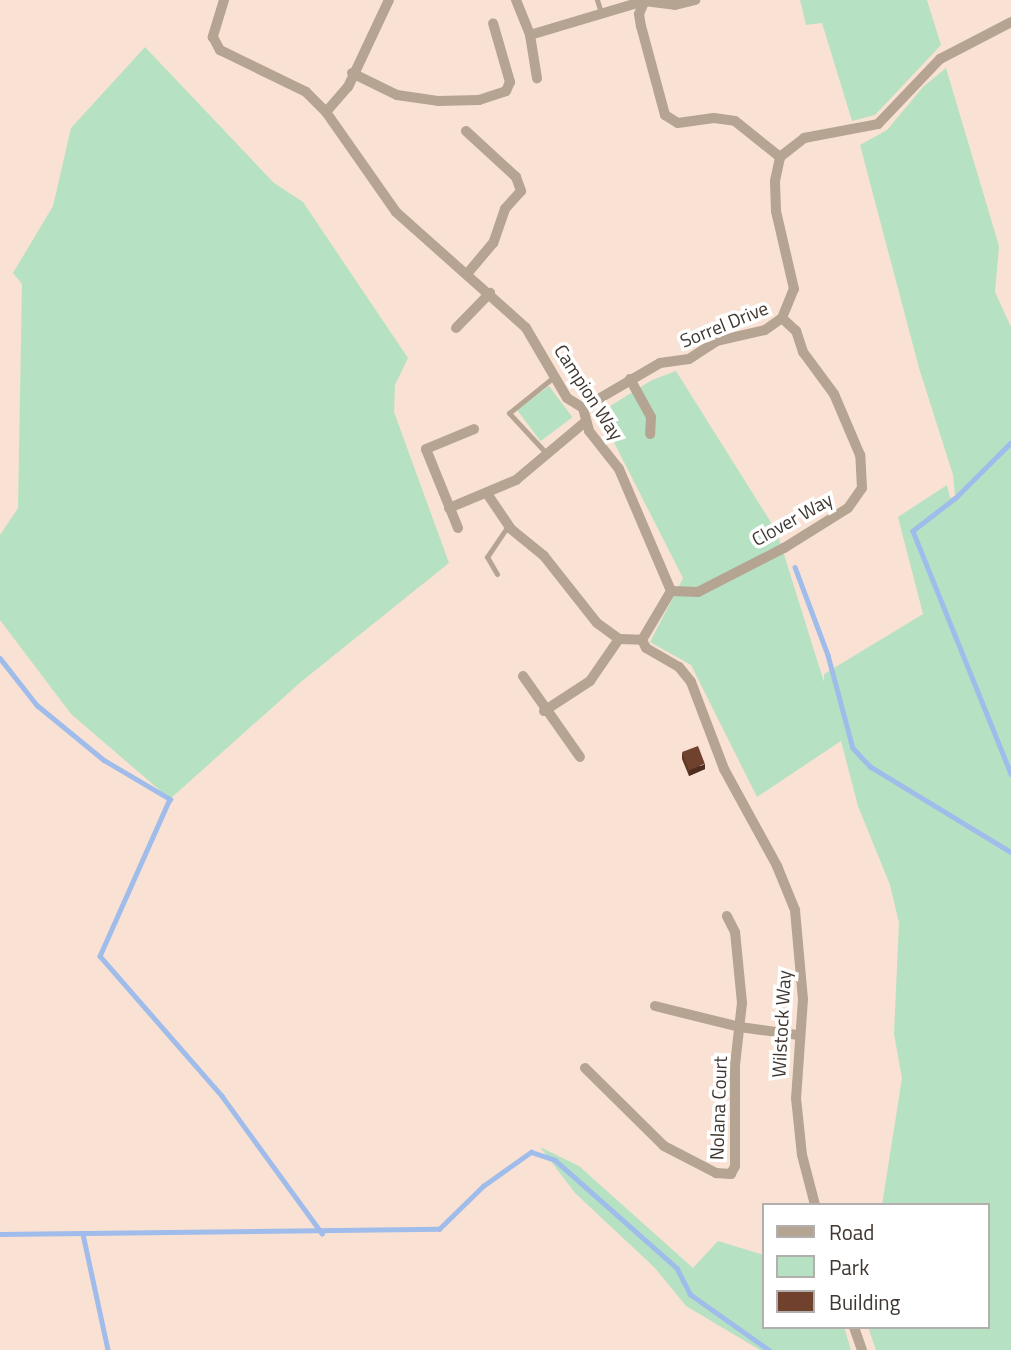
<!DOCTYPE html>
<html>
<head>
<meta charset="utf-8">
<style>
	body { margin:0 }
	#map { position:relative; width:1011px; height:1350px; overflow:hidden; background:#f9e2d3; font-family:"Titillium Web",sans-serif }
	div>[style] { position:absolute }
	[style*='--x'] { left:calc(var(--x)*1px); top:calc(var(--y)*1px); width:calc(var(--w)*1px); rotate:calc(var(--a)*1deg) }
	.green>* { inset:0; background:#b6e2c3; transform-origin:0 0 }
	.stream>* { height:4.5px; margin:-2.25px; padding:0 2.25px; transform-origin:2.25px; border-radius:2.25px; background:#a0bcea }
	.service>* { height:5px; margin:-2.5px; padding:0 2.5px; transform-origin:2.5px; border-radius:2.5px; background:#b5a491 }
	.minor>* { height:10px; margin:-5px; padding:0 5px; transform-origin:5px; border-radius:5px; background:#b5a491 }
	.wall>* { inset:0; background:#603827 }
	.shaded-wall>* { inset:0; background:#4e2e20 }
	.building>* { inset:0; background:#70412d; transform-origin:0 0 }
	span { translate:-50% -50%; white-space:nowrap; text-align:center; line-height:1.15; -webkit-text-stroke:7px #fff; paint-order:stroke }
	.street-label { font-size:19px; color:#3f3630 }
	.legend { position:absolute; left:762px; top:1203px; width:228px; height:126px; box-sizing:border-box; background:#fff; border:2px solid #b2afac; margin:0; padding:9px 12px; list-style:none; font-size:21px; color:#3f3630 }
	.legend li { display:flex; align-items:center; gap:14px; height:35px }
	.legend b { width:35px; border:2px solid #b2afac }
</style>
</head>
<body>
<div id="map">
	<div class="green">
		<i style="clip-path:polygon(800px 0,927px 0,941px 45px,875px 115px,852px 121px,822px 23px,806px 25px)"></i>
		<i style="clip-path:polygon(145px 47px,274px 183px,303px 202px,408px 358px,395px 385px,394px 412px,449px 563px,302px 681px,170px 799px,71px 714px,0 620px,0 535px,18px 508px,22px 284px,13px 273px,53px 206px,71px 128px)"></i>
		<i style="clip-path:polygon(946px 68px,999px 246px,995px 292px,1011px 327px,1011px 1350px,876px 1350px,868px 1327px,988px 1327px,988px 1205px,882px 1205px,902px 1078px,894px 1034px,899px 923px,890px 885px,858px 806px,841px 741px,757px 797px,691px 665px,650px 642px,683px 578px,599px 413px,652px 380px,676px 371px,777px 532px,824px 682px,824px 674px,923px 614px,898px 517px,947px 485px,950px 498px,955px 496px,953px 475px,919px 368px,860px 145px,887px 130px,923px 87px)"></i>
		<i style="left:549px;top:386px;width:39px;height:40px;rotate:53deg"></i>
		<i style="clip-path:polygon(540px 1147px,579px 1166px,693px 1268px,718px 1241px,764px 1255px,764px 1327px,844px 1327px,851px 1350px,760px 1350px,686px 1306px,655px 1268px,575px 1193px)"></i>
	</div>
	<div class="stream">
		<i style="--x:1011;--y:443;--w:78;--a:135"></i>
		<i style="--x:956;--y:498;--w:54;--a:142.5"></i>
		<i style="--x:913;--y:531;--w:262;--a:68"></i>
		<i style="--x:795;--y:567;--w:94;--a:69.4"></i>
		<i style="--x:828;--y:655;--w:96;--a:75"></i>
		<i style="--x:853;--y:748;--w:26;--a:47"></i>
		<i style="--x:871;--y:767;--w:164;--a:31.3"></i>
		<i style="--x:0;--y:658;--w:60;--a:51.8"></i>
		<i style="--x:37;--y:705;--w:87;--a:39.4"></i>
		<i style="--x:104;--y:760;--w:77;--a:30.6"></i>
		<i style="--x:170;--y:799;--w:172;--a:114"></i>
		<i style="--x:100;--y:956;--w:186;--a:48.9"></i>
		<i style="--x:222;--y:1096;--w:170;--a:53.9"></i>
		<i style="--x:0;--y:1234;--w:439;--a:-0.7"></i>
		<i style="--x:439;--y:1229;--w:62;--a:-44.3"></i>
		<i style="--x:483;--y:1186;--w:59;--a:-35.3"></i>
		<i style="--x:531;--y:1152;--w:25;--a:18"></i>
		<i style="--x:555;--y:1160;--w:163;--a:41.5"></i>
		<i style="--x:677;--y:1268;--w:29;--a:63"></i>
		<i style="--x:690;--y:1294;--w:97;--a:35.3"></i>
		<i style="--x:83;--y:1234;--w:119;--a:77.8"></i>
	</div>
	<div class="service">
		<i style="--x:597;--y:0;--w:13;--a:72"></i>
		<i style="--x:547;--y:454;--w:56;--a:-132.8"></i>
		<i style="--x:509;--y:413;--w:59;--a:-38.8"></i>
		<i style="--x:497;--y:574;--w:20;--a:-120"></i>
		<i style="--x:487;--y:557;--w:37;--a:-56"></i>
	</div>
	<div class="minor">
		<i style="--x:224;--y:0;--w:39;--a:107"></i>
		<i style="--x:213;--y:37;--w:15;--a:62"></i>
		<i style="--x:220;--y:50;--w:96;--a:26"></i>
		<i style="--x:306;--y:92;--w:28;--a:45"></i>
		<i style="--x:326;--y:112;--w:122;--a:55"></i>
		<i style="--x:396;--y:212;--w:174;--a:41.7"></i>
		<i style="--x:526;--y:328;--w:81;--a:59.6"></i>
		<i style="--x:567;--y:398;--w:19;--a:32"></i>
		<i style="--x:583;--y:408;--w:24;--a:75"></i>
		<i style="--x:589;--y:431;--w:48;--a:51.7"></i>
		<i style="--x:619;--y:469;--w:133;--a:66.9"></i>
		<i style="--x:671;--y:591;--w:57;--a:120.6"></i>
		<i style="--x:642;--y:640;--w:9;--a:63"></i>
		<i style="--x:646;--y:648;--w:38;--a:30"></i>
		<i style="--x:679;--y:667;--w:19;--a:51"></i>
		<i style="--x:691;--y:682;--w:93;--a:69.2"></i>
		<i style="--x:724;--y:769;--w:111;--a:61.3"></i>
		<i style="--x:777;--y:866;--w:48;--a:67.8"></i>
		<i style="--x:795;--y:910;--w:89;--a:84.9"></i>
		<i style="--x:803;--y:999;--w:99;--a:94"></i>
		<i style="--x:796;--y:1098;--w:57;--a:84"></i>
		<i style="--x:802;--y:1155;--w:52;--a:75.4"></i>
		<i style="--x:516;--y:0;--w:38;--a:68"></i>
		<i style="--x:530;--y:35;--w:44;--a:80.8"></i>
		<i style="--x:645;--y:0;--w:15;--a:113"></i>
		<i style="--x:639;--y:14;--w:12;--a:81"></i>
		<i style="--x:641;--y:26;--w:92;--a:74.9"></i>
		<i style="--x:665;--y:115;--w:15;--a:32"></i>
		<i style="--x:678;--y:123;--w:36;--a:-8"></i>
		<i style="--x:714;--y:118;--w:21;--a:8"></i>
		<i style="--x:735;--y:121;--w:58;--a:38.7"></i>
		<i style="--x:530;--y:35;--w:119;--a:-16.6"></i>
		<i style="--x:644;--y:1;--w:31;--a:7"></i>
		<i style="--x:675;--y:5;--w:21;--a:-14"></i>
		<i style="--x:352;--y:73;--w:50;--a:26.1"></i>
		<i style="--x:397;--y:95;--w:41;--a:8.3"></i>
		<i style="--x:438;--y:101;--w:41;--a:-1.4"></i>
		<i style="--x:479;--y:100;--w:28;--a:-18"></i>
		<i style="--x:506;--y:91;--w:10;--a:-66"></i>
		<i style="--x:510;--y:82;--w:61;--a:-106.1"></i>
		<i style="--x:326;--y:112;--w:33;--a:-49"></i>
		<i style="--x:348;--y:87;--w:96;--a:-64.8"></i>
		<i style="--x:466;--y:131;--w:68;--a:42.6"></i>
		<i style="--x:516;--y:177;--w:15;--a:70"></i>
		<i style="--x:521;--y:191;--w:24;--a:132"></i>
		<i style="--x:505;--y:209;--w:36;--a:109"></i>
		<i style="--x:493;--y:243;--w:40;--a:130"></i>
		<i style="--x:456;--y:328;--w:49;--a:-45.8"></i>
		<i style="--x:630;--y:379;--w:43;--a:61.1"></i>
		<i style="--x:651;--y:417;--w:17;--a:93"></i>
		<i style="--x:583;--y:408;--w:89;--a:-30.3"></i>
		<i style="--x:660;--y:363;--w:29;--a:-8"></i>
		<i style="--x:689;--y:359;--w:33;--a:-33"></i>
		<i style="--x:717;--y:341;--w:49;--a:-12.9"></i>
		<i style="--x:765;--y:330;--w:21;--a:-35"></i>
		<i style="--x:782;--y:318;--w:31;--a:-68"></i>
		<i style="--x:794;--y:289;--w:80;--a:-103"></i>
		<i style="--x:776;--y:211;--w:30;--a:-92"></i>
		<i style="--x:775;--y:181;--w:25;--a:-78"></i>
		<i style="--x:780;--y:157;--w:31;--a:-38"></i>
		<i style="--x:804;--y:138;--w:75;--a:-10.7"></i>
		<i style="--x:878;--y:124;--w:90;--a:-46.4"></i>
		<i style="--x:940;--y:59;--w:80;--a:-27.5"></i>
		<i style="--x:488;--y:495;--w:41;--a:55.9"></i>
		<i style="--x:511;--y:529;--w:43;--a:39.3"></i>
		<i style="--x:544;--y:556;--w:85;--a:51.7"></i>
		<i style="--x:597;--y:623;--w:27;--a:36"></i>
		<i style="--x:619;--y:639;--w:23;--a:2"></i>
		<i style="--x:449;--y:508;--w:73;--a:-22.7"></i>
		<i style="--x:516;--y:480;--w:89;--a:-40"></i>
		<i style="--x:458;--y:528;--w:85;--a:-112.1"></i>
		<i style="--x:426;--y:449;--w:52;--a:-22.6"></i>
		<i style="--x:671;--y:591;--w:27;--a:2"></i>
		<i style="--x:698;--y:592;--w:97;--a:-27.1"></i>
		<i style="--x:784;--y:548;--w:75;--a:-32"></i>
		<i style="--x:848;--y:508;--w:24;--a:-55"></i>
		<i style="--x:862;--y:488;--w:33;--a:-93"></i>
		<i style="--x:860;--y:455;--w:66;--a:-113.1"></i>
		<i style="--x:834;--y:394;--w:52;--a:-126.4"></i>
		<i style="--x:803;--y:352;--w:22;--a:-108"></i>
		<i style="--x:796;--y:331;--w:19;--a:-137"></i>
		<i style="--x:523;--y:676;--w:99;--a:54.9"></i>
		<i style="--x:544;--y:711;--w:55;--a:-33.1"></i>
		<i style="--x:590;--y:681;--w:51;--a:-55.4"></i>
		<i style="--x:655;--y:1006;--w:88;--a:13.9"></i>
		<i style="--x:740;--y:1027;--w:59;--a:7.9"></i>
		<i style="--x:585;--y:1068;--w:111;--a:44.6"></i>
		<i style="--x:664;--y:1146;--w:59;--a:27.4"></i>
		<i style="--x:716;--y:1173;--w:15;--a:4"></i>
		<i style="--x:731;--y:1174;--w:9;--a:-63"></i>
		<i style="--x:735;--y:1166;--w:101;--a:-90"></i>
		<i style="--x:735;--y:1065;--w:62;--a:-83.6"></i>
		<i style="--x:742;--y:1003;--w:71;--a:-95.6"></i>
		<i style="--x:735;--y:932;--w:18;--a:-117"></i>
		<i style="--x:854;--y:1327;--w:24;--a:71"></i>
	</div>
	<div class="wall">
		<i style="clip-path:polygon(682px 753px,705px 769px,689px 776px,682px 759px)"></i>
	</div>
	<div class="shaded-wall">
		<i style="clip-path:polygon(705px 764px,705px 769px,689px 776px,689px 771px)"></i>
	</div>
	<div class="building">
		<i style="left:698px;top:746px;width:19px;height:17px;rotate:69deg"></i>
	</div>
	<div class="street-label">
		<span style="left:724px;top:324px;rotate:-22deg">Sorrel Drive</span>
		<span style="left:589px;top:392px;rotate:57deg">Campion Way</span>
		<span style="left:792px;top:519px;rotate:-29deg">Clover Way</span>
		<span style="left:781px;top:1024px;rotate:-87deg">Wilstock Way</span>
		<span style="left:718px;top:1108px;rotate:-88deg">Nolana Court</span>
	</div>
	<ul class="legend">
	<li><b style="height:9px;background:#b5a491"></b>Road</li>
	<li><b style="height:19px;background:#b6e2c3"></b>Park</li>
	<li><b style="height:19px;background:#70412d"></b>Building</li>
	</ul>
</div>
</body>
</html>
